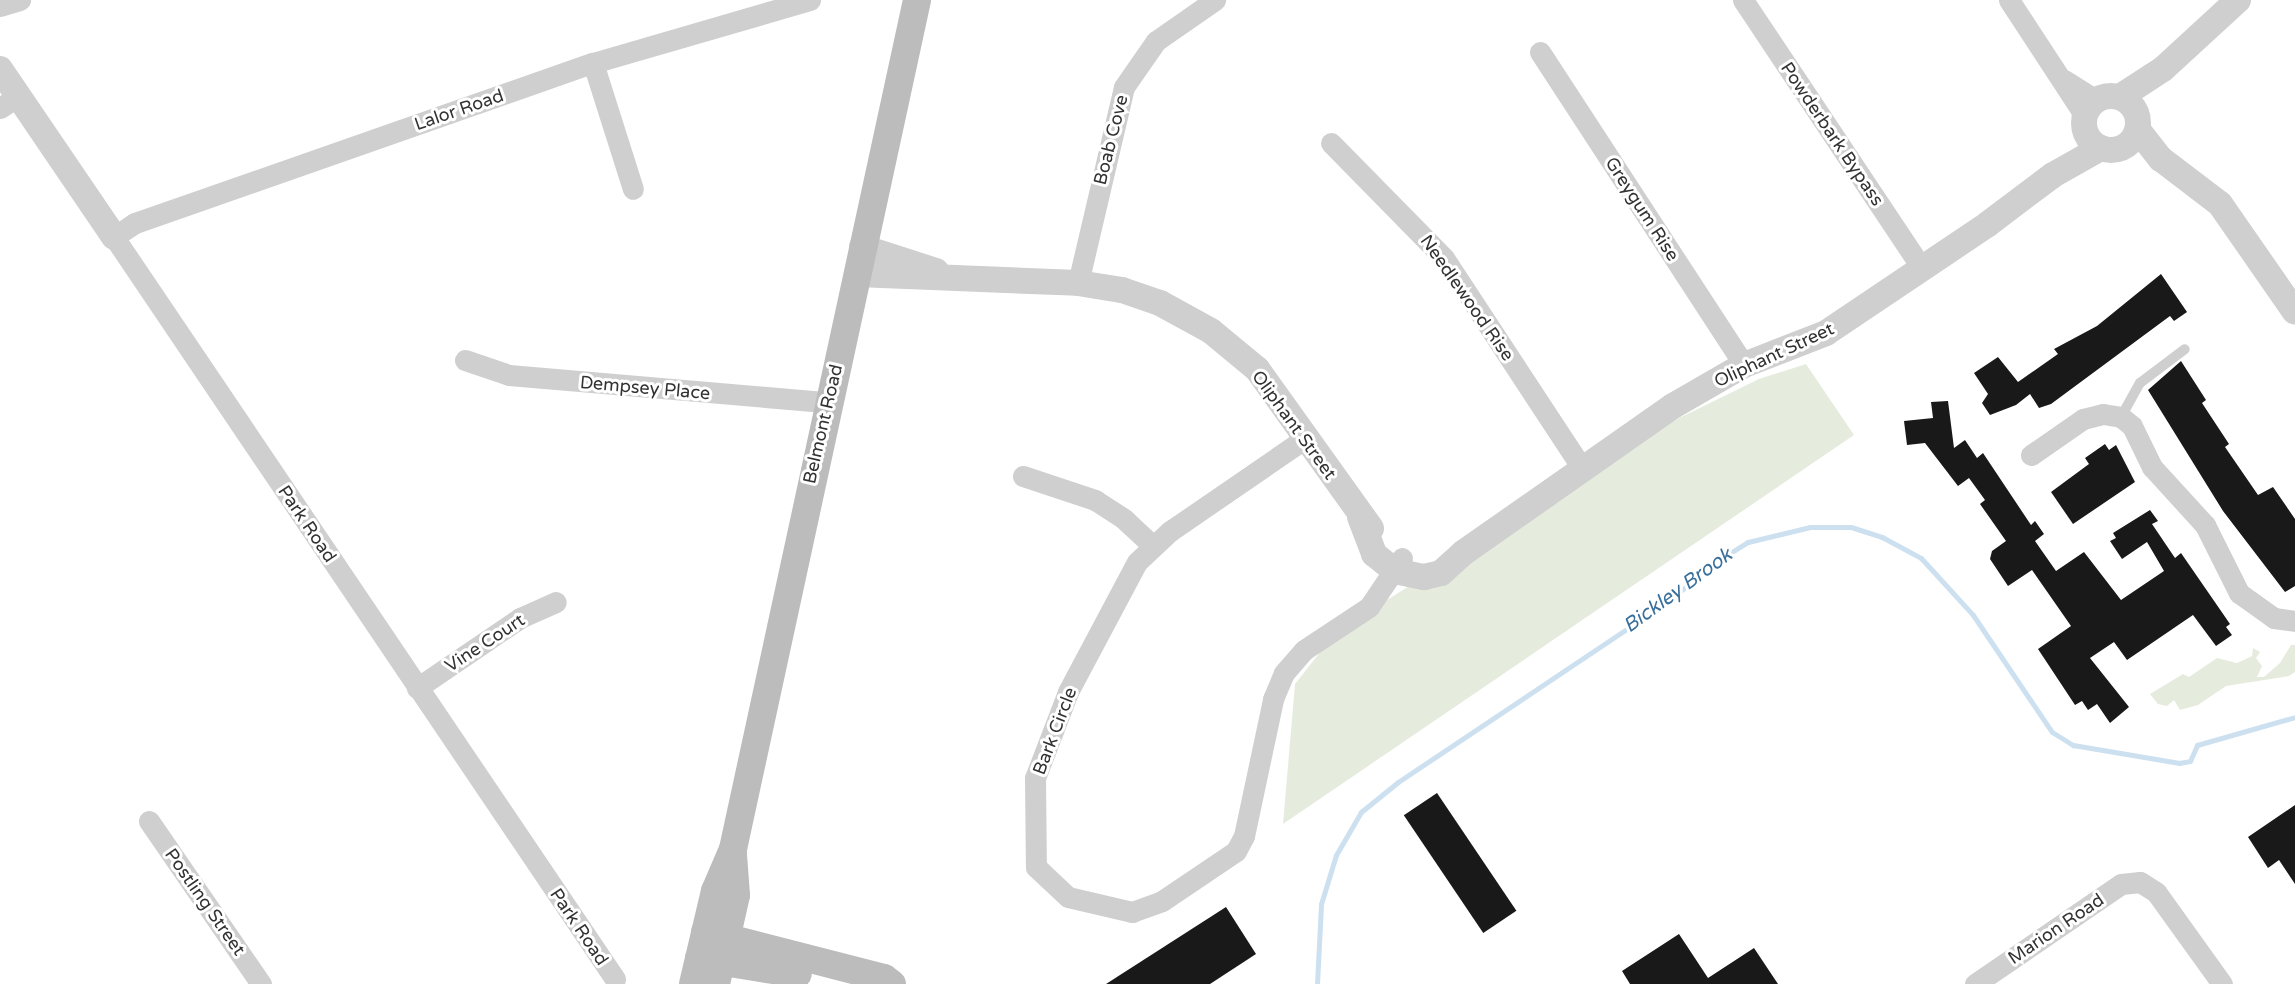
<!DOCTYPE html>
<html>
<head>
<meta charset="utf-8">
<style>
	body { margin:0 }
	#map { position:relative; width:2295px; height:984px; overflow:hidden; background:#fff; font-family:"Varela Round",sans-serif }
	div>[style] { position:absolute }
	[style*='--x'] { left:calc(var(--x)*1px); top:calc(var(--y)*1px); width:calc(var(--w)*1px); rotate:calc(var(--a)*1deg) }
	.green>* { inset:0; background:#e5ecde }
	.stream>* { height:5px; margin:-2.5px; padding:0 2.5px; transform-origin:2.5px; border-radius:2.5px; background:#cce0f0 }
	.building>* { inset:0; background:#191919; transform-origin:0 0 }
	.service>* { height:10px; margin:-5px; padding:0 5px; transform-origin:5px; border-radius:5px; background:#cfcfcf }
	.minor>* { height:21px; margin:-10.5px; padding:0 10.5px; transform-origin:10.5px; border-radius:10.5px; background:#cfcfcf }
	.tertiary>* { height:26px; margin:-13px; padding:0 13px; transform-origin:13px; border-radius:13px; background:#cfcfcf }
	.tertiary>.ring { margin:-13px; padding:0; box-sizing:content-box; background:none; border:26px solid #cfcfcf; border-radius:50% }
	.secondary>* { height:28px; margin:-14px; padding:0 14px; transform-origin:14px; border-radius:14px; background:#bcbcbc }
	span { translate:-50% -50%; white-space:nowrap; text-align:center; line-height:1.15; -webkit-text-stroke:6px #fff; paint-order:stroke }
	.street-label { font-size:18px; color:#323232 }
	.water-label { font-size:20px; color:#396f9b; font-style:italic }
</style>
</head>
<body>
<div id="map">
	<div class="green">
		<i style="clip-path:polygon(1806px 364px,1854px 435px,1283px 824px,1295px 684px,1336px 632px,1669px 423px,1759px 379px)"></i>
		<i style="clip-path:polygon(2291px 645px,2295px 645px,2295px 672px,2289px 676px,2226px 686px,2198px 705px,2180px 710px,2174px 700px,2167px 706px,2158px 704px,2150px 694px,2183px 674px,2189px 677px,2217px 658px,2237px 663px,2252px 656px,2253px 648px,2260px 652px,2256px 658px,2262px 666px,2257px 677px,2264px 677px,2280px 663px)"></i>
	</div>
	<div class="stream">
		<i style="--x:1317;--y:984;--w:80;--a:-87.1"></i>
		<i style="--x:1321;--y:904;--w:51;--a:-73"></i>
		<i style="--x:1336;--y:855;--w:50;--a:-59.8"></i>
		<i style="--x:1361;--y:812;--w:48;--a:-39"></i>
		<i style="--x:1398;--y:782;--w:325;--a:-33.8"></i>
		<i style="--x:1668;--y:601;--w:65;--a:-38.8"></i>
		<i style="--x:1719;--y:560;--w:34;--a:-32"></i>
		<i style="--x:1748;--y:542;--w:64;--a:-13.6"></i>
		<i style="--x:1810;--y:527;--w:41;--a:0"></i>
		<i style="--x:1851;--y:527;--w:33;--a:18"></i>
		<i style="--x:1882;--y:537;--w:44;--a:28.3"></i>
		<i style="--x:1921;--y:558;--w:77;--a:47.6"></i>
		<i style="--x:1973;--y:615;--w:141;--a:56"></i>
		<i style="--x:2052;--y:732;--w:25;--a:32"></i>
		<i style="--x:2073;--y:745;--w:108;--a:9.6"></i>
		<i style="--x:2179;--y:763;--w:11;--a:-10"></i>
		<i style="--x:2190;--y:761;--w:17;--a:-66"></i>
		<i style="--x:2197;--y:745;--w:102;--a:-15.9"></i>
	</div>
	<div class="building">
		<i style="clip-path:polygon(2161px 274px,2187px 312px,2174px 321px,2170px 316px,2051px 404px,2039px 408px,2030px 394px,2016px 405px,1990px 415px,1982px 403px,1988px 394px,1974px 373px,1998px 357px,2018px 382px,2058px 354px,2054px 349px,2097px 326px)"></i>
		<i style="clip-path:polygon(2181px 361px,2206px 400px,2202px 403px,2229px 444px,2225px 447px,2258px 495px,2273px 487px,2295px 519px,2295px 586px,2285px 592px,2223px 511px,2148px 390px)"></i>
		<i style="clip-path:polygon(1948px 401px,1954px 448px,1965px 440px,1977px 458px,1983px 453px,2031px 525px,2035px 521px,2044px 534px,2035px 541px,2056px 571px,2084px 552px,2121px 600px,2164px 571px,2147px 542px,2122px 559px,2110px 541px,2116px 538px,2113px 533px,2150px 510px,2158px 521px,2152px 524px,2175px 558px,2181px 553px,2230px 624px,2226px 627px,2232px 635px,2216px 646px,2193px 615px,2127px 660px,2114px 642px,2090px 658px,2129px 707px,2110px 723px,2097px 704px,2088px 710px,2082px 701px,2075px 705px,2038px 649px,2071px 626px,2032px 570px,2008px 586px,1990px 559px,1992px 551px,2006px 541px,1980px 504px,1985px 500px,1969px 478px,1958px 486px,1925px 443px,1907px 445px,1904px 421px,1933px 418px,1931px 402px)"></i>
		<i style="clip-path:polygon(2105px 444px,2109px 450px,2116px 445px,2135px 482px,2073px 524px,2051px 492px,2089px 464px,2085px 458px)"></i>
		<i style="left:1437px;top:793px;width:142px;height:40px;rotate:56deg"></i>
		<i style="clip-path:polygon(2295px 805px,2295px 884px,2279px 860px,2268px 868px,2248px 837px)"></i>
		<i style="clip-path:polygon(1226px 907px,1256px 954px,1210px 984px,1106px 984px)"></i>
		<i style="clip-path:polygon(1679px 934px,1708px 978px,1754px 948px,1778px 984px,1630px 984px,1622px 971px)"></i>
	</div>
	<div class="service">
		<i style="--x:2121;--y:417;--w:39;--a:-61"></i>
		<i style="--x:2140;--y:383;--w:56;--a:-37.1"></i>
	</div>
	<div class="minor">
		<i style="--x:1743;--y:0;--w:322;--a:56.3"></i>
		<i style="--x:2009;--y:0;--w:139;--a:56.8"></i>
		<i style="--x:0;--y:6;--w:21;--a:-17"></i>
		<i style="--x:1540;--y:52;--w:374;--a:56.9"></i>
		<i style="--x:593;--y:63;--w:132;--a:72.4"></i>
		<i style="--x:2064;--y:80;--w:38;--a:32"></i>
		<i style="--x:0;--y:108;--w:22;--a:-34"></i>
		<i style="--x:1331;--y:143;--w:161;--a:45.5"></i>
		<i style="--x:1444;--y:258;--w:254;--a:56.7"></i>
		<i style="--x:1078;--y:283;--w:201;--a:-76.8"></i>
		<i style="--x:1124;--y:87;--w:56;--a:-55.2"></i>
		<i style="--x:1156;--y:41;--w:72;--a:-34.8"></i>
		<i style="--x:465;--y:360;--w:46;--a:18.8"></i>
		<i style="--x:509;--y:375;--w:319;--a:4.9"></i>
		<i style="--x:1307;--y:437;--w:166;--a:145.5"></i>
		<i style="--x:1170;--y:531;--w:45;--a:136.8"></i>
		<i style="--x:1137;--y:562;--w:147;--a:118"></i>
		<i style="--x:1068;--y:692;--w:92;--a:111"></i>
		<i style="--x:1035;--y:778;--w:89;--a:89.4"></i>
		<i style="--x:1036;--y:867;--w:44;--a:43.2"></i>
		<i style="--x:1068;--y:897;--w:66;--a:13.2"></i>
		<i style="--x:1132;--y:912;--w:32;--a:-20"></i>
		<i style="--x:1162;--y:901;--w:89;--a:-34"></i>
		<i style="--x:1236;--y:851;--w:17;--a:-62"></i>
		<i style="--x:1244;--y:836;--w:140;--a:-78"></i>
		<i style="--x:1273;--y:699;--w:28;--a:-67"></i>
		<i style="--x:1284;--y:673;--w:30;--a:-49"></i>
		<i style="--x:1304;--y:650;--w:78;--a:-33.5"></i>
		<i style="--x:1369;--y:607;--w:59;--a:-56"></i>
		<i style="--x:2031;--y:455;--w:63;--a:-34.7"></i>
		<i style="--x:2083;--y:419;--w:21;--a:-14"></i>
		<i style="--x:2103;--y:414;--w:18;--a:9"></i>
		<i style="--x:2121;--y:417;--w:14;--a:39"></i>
		<i style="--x:2132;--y:426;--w:46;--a:64"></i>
		<i style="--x:2152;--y:467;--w:79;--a:47.6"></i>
		<i style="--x:2205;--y:525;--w:76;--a:63.4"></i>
		<i style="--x:2239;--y:593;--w:43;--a:35.5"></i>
		<i style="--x:2274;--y:618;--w:21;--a:8"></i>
		<i style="--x:1023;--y:476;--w:76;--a:18.4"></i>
		<i style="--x:1095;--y:500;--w:35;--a:33"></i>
		<i style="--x:1124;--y:519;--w:38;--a:43"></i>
		<i style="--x:417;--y:688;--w:125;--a:-34.2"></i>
		<i style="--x:520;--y:618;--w:39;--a:-24"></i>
		<i style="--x:149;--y:821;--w:198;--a:55.5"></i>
		<i style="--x:615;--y:979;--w:895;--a:-124.03"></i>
		<i style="--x:114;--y:237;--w:25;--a:-34"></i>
		<i style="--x:135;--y:223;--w:485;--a:-19.3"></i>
		<i style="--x:593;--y:63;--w:226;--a:-16.2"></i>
		<i style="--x:1975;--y:984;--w:177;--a:-34.4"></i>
		<i style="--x:2121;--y:884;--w:19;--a:-6"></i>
		<i style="--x:2140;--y:882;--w:19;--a:32"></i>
		<i style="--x:2156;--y:892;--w:113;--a:54.3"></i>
	</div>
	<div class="tertiary">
		<i style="--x:0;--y:69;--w:203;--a:55.8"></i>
		<i class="ring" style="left:2084px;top:96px;width:28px;height:28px"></i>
		<i style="--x:2120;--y:97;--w:51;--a:-33.1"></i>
		<i style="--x:2163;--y:69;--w:102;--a:-42.6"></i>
		<i style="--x:2138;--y:130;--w:37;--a:52"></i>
		<i style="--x:2161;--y:159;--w:74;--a:37.3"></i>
		<i style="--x:2220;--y:204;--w:131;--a:55.2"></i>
		<i style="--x:862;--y:247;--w:78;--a:18"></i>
		<i style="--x:857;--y:274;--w:221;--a:2.3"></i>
		<i style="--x:1078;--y:283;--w:45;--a:9"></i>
		<i style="--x:1122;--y:290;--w:40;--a:18.9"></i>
		<i style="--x:1160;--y:303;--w:58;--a:28.8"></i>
		<i style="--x:1211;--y:331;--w:60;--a:39.6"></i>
		<i style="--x:1257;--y:369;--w:196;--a:54.4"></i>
		<i style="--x:1360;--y:517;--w:40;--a:69"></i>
		<i style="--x:1374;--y:554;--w:27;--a:39"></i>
		<i style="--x:1395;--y:571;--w:30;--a:12"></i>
		<i style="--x:1424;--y:577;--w:17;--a:-13"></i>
		<i style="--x:1441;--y:573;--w:30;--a:-42"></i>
		<i style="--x:1463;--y:553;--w:256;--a:-35"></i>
		<i style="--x:1673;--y:406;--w:82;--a:-30"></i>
		<i style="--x:1744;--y:365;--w:88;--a:-21.3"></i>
		<i style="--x:1826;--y:333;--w:195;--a:-33.9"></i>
		<i style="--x:1988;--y:224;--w:81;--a:-37"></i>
		<i style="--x:2053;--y:175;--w:55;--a:-29.4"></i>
	</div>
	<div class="secondary">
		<i style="--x:705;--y:932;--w:185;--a:14.4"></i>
		<i style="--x:884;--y:978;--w:10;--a:37"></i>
		<i style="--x:699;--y:958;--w:100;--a:9.2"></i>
		<i style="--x:693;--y:984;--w:96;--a:-76.7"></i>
		<i style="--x:715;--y:891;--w:46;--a:-66.8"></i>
		<i style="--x:733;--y:849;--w:869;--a:-77.77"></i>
		<i style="--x:716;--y:984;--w:91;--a:-77.3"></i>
		<i style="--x:736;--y:895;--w:40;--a:-94.3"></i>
	</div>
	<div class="street-label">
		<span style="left:459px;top:110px;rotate:-19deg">Lalor Road</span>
		<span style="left:1832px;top:134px;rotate:56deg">Powderbark Bypass</span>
		<span style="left:1111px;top:140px;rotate:-76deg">Boab Cove</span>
		<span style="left:1642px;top:209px;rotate:57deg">Greygum Rise</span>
		<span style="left:1467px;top:298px;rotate:55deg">Needlewood Rise</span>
		<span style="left:1774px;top:355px;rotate:-25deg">Oliphant Street</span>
		<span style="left:645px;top:388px;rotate:5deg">Dempsey Place</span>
		<span style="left:823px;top:424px;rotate:-77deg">Belmont Road</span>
		<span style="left:1294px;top:425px;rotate:54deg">Oliphant Street</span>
		<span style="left:307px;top:524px;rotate:56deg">Park Road</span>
		<span style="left:485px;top:643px;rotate:-33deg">Vine Court</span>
		<span style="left:1055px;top:731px;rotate:-69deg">Bark Circle</span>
		<span style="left:205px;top:902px;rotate:55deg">Postling Street</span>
		<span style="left:579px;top:927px;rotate:56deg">Park Road</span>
		<span style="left:2056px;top:929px;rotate:-34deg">Marion Road</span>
	</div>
	<div class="water-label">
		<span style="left:1678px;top:591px;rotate:-36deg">Bickley Brook</span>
	</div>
</div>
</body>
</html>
